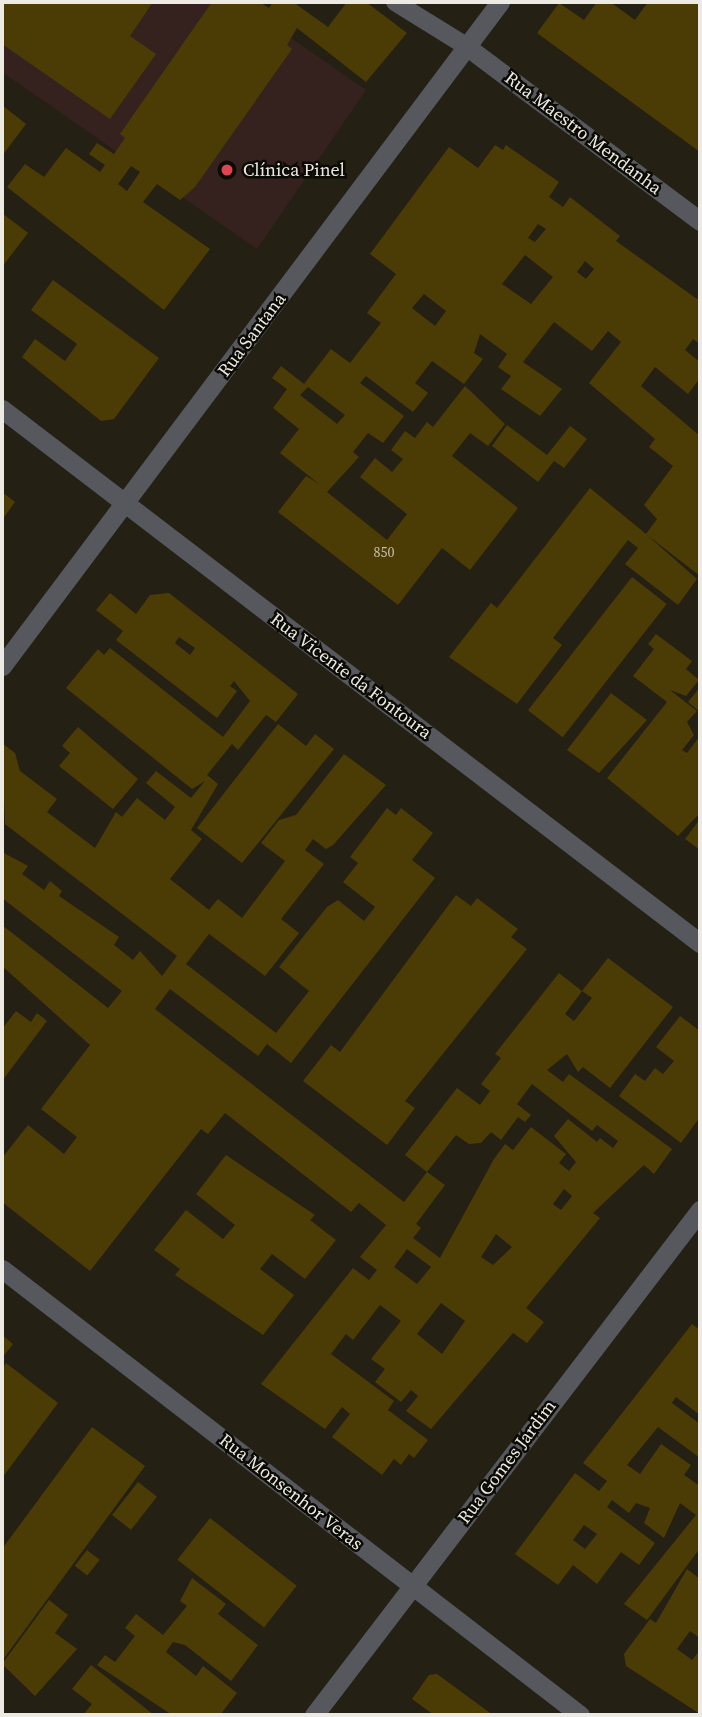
<!DOCTYPE html>
<html>
<head>
<meta charset="utf-8">
<style>
	body { margin:0 }
	#map { position:relative; width:702px; height:1717px; overflow:hidden; background:#242014; font-family:"Source Serif 4",serif }
	div>[style] { position:absolute }
	[style*='--x'] { left:calc(var(--x)*1px); top:calc(var(--y)*1px); width:calc(var(--w)*1px); rotate:calc(var(--a)*1deg) }
	.medical>* { inset:0; background:#35221f }
	.building>* { inset:0; background:#4b3c05; transform-origin:0 0 }
	.service>* { height:18px; margin:-9px; padding:0 9px; transform-origin:9px; border-radius:9px; background:#56585e }
	.minor>* { height:19px; margin:-9.5px; padding:0 9.5px; transform-origin:9.5px; border-radius:9.5px; background:#56585e }
	.tertiary>* { height:19px; margin:-9.5px; padding:0 9.5px; transform-origin:9.5px; border-radius:9.5px; background:#56585e }
	.dots>* { width:19px; height:19px; translate:-50% -50%; box-sizing:border-box; border:4px solid #0b0a05; border-radius:50% }
	span { translate:-50% -50%; white-space:nowrap; text-align:center; line-height:1.15; -webkit-text-stroke:5px #0b0a05; paint-order:stroke }
	.number-label { font-size:14px; color:#c4beab }
	.number-label span { -webkit-text-stroke-width:0 }
	.street-label { font-size:18px; color:#eceae2 }
	.poi-label { font-size:18px; color:#eceae2 }
	.left { translate:0 -50%; text-align:left }
	.frame { position:absolute; inset:0; border:4px solid #eceae2; pointer-events:none }
</style>
</head>
<body>
<div id="map">
	<div class="medical">
		<i style="clip-path:polygon(2px 2px,239px 2px,366px 90px,257px 249px,2px 72px)"></i>
	</div>
	<div class="building">
		<i style="clip-path:polygon(2px 2px,153px 2px,130px 36px,156px 54px,110px 119px,2px 44px)"></i>
		<i style="clip-path:polygon(evenodd,212px 2px,259px 2px,269px 8px,273px 2px,293px 2px,328px 27px,347px 2px,366px 2px,407px 33px,366px 82px,297px 28px,287px 45px,292px 49px,195px 187px,180px 200px,157px 184px,143px 202px,210px 249px,164px 310px,7px 187px,25px 164px,44px 177px,66px 148px,100px 172px,105px 165px,89px 154px,97px 143px,114px 154px,125px 138px,120px 134px,212px 2px,131px 166px,140px 172px,127px 191px,118px 184px,131px 166px)"></i>
		<i style="clip-path:polygon(597px 2px,610px 2px,635px 20px,648px 2px,700px 2px,700px 152px,537px 33px,559px 3px,584px 20px)"></i>
		<i style="clip-path:polygon(2px 105px,26px 124px,2px 156px)"></i>
		<i style="clip-path:polygon(evenodd,495px 145px,503px 150px,506px 145px,559px 182px,549px 197px,563px 207px,570px 197px,620px 236px,616px 241px,697px 299px,700px 295px,700px 344px,693px 339px,685px 350px,700px 362px,700px 378px,688px 394px,655px 367px,641px 386px,700px 436px,700px 576px,647px 535px,697px 579px,678px 605px,625px 564px,638px 548px,628px 540px,553px 638px,562px 645px,517px 704px,449px 657px,491px 603px,497px 608px,590px 488px,646px 534px,657px 519px,644px 505px,673px 466px,649px 447px,655px 439px,589px 383px,621px 342px,608px 331px,592px 351px,554px 322px,523px 362px,562px 389px,540px 416px,501px 389px,511px 376px,498px 367px,507px 354px,480px 334px,474px 353px,483px 359px,464px 384px,432px 361px,415px 383px,428px 393px,413px 412px,366px 376px,360px 383px,404px 416px,383px 443px,368px 433px,353px 452px,359px 457px,327px 492px,387px 540px,407px 514px,360px 477px,375px 458px,392px 472px,403px 459px,391px 450px,405px 431px,415px 438px,427px 422px,433px 427px,465px 386px,505px 424px,488px 446px,470px 433px,452px 456px,518px 508px,470px 570px,442px 548px,398px 605px,278px 512px,306px 476px,319px 484px,280px 453px,299px 429px,273px 408px,287px 389px,272px 378px,281px 366px,304px 384px,331px 349px,350px 363px,381px 323px,367px 313px,396px 274px,370px 254px,449px 147px,478px 168px,495px 145px,538px 224px,546px 229px,535px 242px,528px 238px,538px 224px,495px 145px,525px 255px,553px 277px,531px 304px,502px 284px,525px 255px,495px 145px,585px 261px,594px 269px,586px 279px,577px 272px,585px 261px,495px 145px,424px 294px,446px 311px,435px 326px,412px 308px,424px 294px,495px 145px,308px 387px,345px 415px,337px 424px,300px 395px,308px 387px)"></i>
		<i style="clip-path:polygon(2px 213px,28px 233px,2px 267px)"></i>
		<i style="clip-path:polygon(53px 280px,159px 358px,114px 419px,101px 421px,22px 357px,35px 339px,65px 361px,77px 344px,31px 310px)"></i>
		<i style="clip-path:polygon(507px 425px,547px 455px,570px 426px,587px 439px,564px 468px,554px 461px,538px 482px,492px 446px)"></i>
		<i style="clip-path:polygon(2px 492px,15px 502px,2px 520px)"></i>
		<i style="left:632px;top:577px;width:44px;height:169px;rotate:38deg"></i>
		<i style="clip-path:polygon(evenodd,110px 593px,136px 614px,150px 595px,169px 593px,298px 694px,276px 722px,266px 715px,238px 750px,232px 744px,207px 775px,218px 784px,191px 830px,202px 839px,170px 879px,209px 910px,218px 899px,242px 918px,285px 861px,261px 843px,279px 820px,296px 815px,344px 754px,386px 785px,333px 845px,326px 849px,313px 839px,305px 850px,324px 864px,281px 919px,299px 933px,265px 976px,209px 934px,186px 964px,276px 1033px,309px 991px,279px 967px,327px 907px,338px 900px,364px 921px,375px 907px,343px 882px,358px 863px,350px 857px,387px 808px,396px 815px,401px 808px,433px 833px,412px 860px,435px 878px,291px 1063px,267px 1044px,258px 1056px,170px 989px,155px 1009px,404px 1202px,427px 1172px,405px 1155px,457px 1088px,480px 1105px,490px 1091px,481px 1084px,501px 1058px,495px 1054px,559px 973px,582px 991px,565px 1014px,574px 1021px,592px 998px,582px 991px,608px 958px,673px 1007px,610px 1088px,583px 1067px,578px 1072px,567px 1054px,547px 1070px,563px 1082px,569px 1074px,672px 1149px,654px 1174px,644px 1165px,593px 1213px,600px 1218px,526px 1308px,544px 1322px,527px 1343px,513px 1333px,431px 1429px,406px 1411px,418px 1396px,411px 1390px,401px 1402px,375px 1382px,385px 1369px,371px 1359px,401px 1321px,380px 1305px,353px 1340px,346px 1334px,331px 1354px,394px 1401px,388px 1410px,428px 1440px,414px 1458px,409px 1454px,401px 1465px,394px 1459px,382px 1475px,332px 1437px,350px 1414px,342px 1407px,325px 1429px,261px 1384px,353px 1268px,369px 1280px,377px 1270px,360px 1257px,386px 1225px,359px 1203px,351px 1212px,225px 1113px,208px 1134px,201px 1129px,90px 1271px,2px 1202px,2px 1158px,28px 1125px,64px 1154px,77px 1137px,41px 1109px,90px 1045px,2px 966px,2px 925px,108px 1008px,122px 991px,2px 898px,2px 852px,28px 866px,22px 874px,44px 890px,50px 881px,62px 891px,59px 896px,119px 937px,114px 945px,133px 960px,140px 951px,162px 976px,177px 956px,5px 824px,2px 743px,15px 753px,20px 771px,57px 799px,47px 812px,95px 848px,116px 812px,122px 817px,137px 798px,165px 820px,175px 807px,146px 783px,156px 771px,191px 798px,205px 781px,192px 789px,66px 688px,98px 649px,104px 655px,110px 648px,223px 737px,250px 701px,234px 681px,230px 686px,237px 691px,217px 718px,116px 640px,123px 631px,96px 610px,110px 593px,179px 637px,195px 648px,190px 655px,175px 643px,179px 637px,110px 593px,532px 1084px,592px 1131px,597px 1125px,618px 1141px,613px 1148px,600px 1138px,597px 1142px,568px 1119px,554px 1136px,576px 1162px,569px 1171px,559px 1163px,566px 1154px,531px 1127px,513px 1150px,505px 1144px,494px 1159px,440px 1258px,413px 1238px,421px 1228px,416px 1224px,445px 1185px,427px 1172px,456px 1135px,469px 1144px,481px 1143px,491px 1132px,501px 1140px,518px 1117px,525px 1122px,531px 1115px,517px 1104px,532px 1084px,110px 593px,564px 1189px,572px 1196px,561px 1210px,553px 1204px,564px 1189px,110px 593px,496px 1234px,512px 1247px,493px 1265px,481px 1257px,496px 1234px,110px 593px,407px 1249px,431px 1267px,417px 1284px,394px 1267px,407px 1249px,110px 593px,441px 1303px,465px 1321px,442px 1354px,417px 1334px,441px 1303px)"></i>
		<i style="clip-path:polygon(656px 634px,692px 661px,686px 669px,699px 680px,686px 696px,670px 690px,697px 711px,687px 722px,694px 735px,682px 750px,687px 753px,700px 736px,700px 813px,678px 836px,607px 778px,667px 702px,633px 676px,654px 649px,648px 644px)"></i>
		<i style="clip-path:polygon(700px 687px,700px 712px,688px 702px)"></i>
		<i style="clip-path:polygon(611px 693px,647px 720px,599px 773px,567px 750px)"></i>
		<i style="clip-path:polygon(278px 724px,306px 746px,315px 734px,334px 749px,242px 863px,197px 828px)"></i>
		<i style="clip-path:polygon(78px 727px,138px 779px,113px 809px,59px 766px,70px 753px,62px 746px)"></i>
		<i style="clip-path:polygon(700px 819px,700px 850px,685px 839px)"></i>
		<i style="clip-path:polygon(456px 895px,471px 906px,477px 898px,518px 929px,511px 937px,527px 949px,405px 1101px,415px 1108px,387px 1145px,303px 1081px,331px 1045px,340px 1052px)"></i>
		<i style="clip-path:polygon(16px 1011px,31px 1022px,37px 1013px,47px 1021px,2px 1081px,2px 1029px)"></i>
		<i style="clip-path:polygon(680px 1016px,700px 1031px,700px 1117px,681px 1143px,619px 1096px,635px 1074px,645px 1081px,655px 1068px,663px 1074px,674px 1061px,656px 1047px)"></i>
		<i style="clip-path:polygon(226px 1155px,315px 1215px,310px 1220px,336px 1240px,305px 1279px,272px 1254px,260px 1269px,294px 1295px,263px 1335px,175px 1275px,180px 1269px,154px 1250px,186px 1210px,223px 1239px,235px 1225px,196px 1194px)"></i>
		<i style="clip-path:polygon(evenodd,692px 1324px,700px 1330px,700px 1415px,676px 1397px,672px 1403px,700px 1424px,700px 1458px,658px 1427px,627px 1465px,640px 1474px,661px 1444px,691px 1465px,684px 1475px,700px 1486px,700px 1548px,647px 1620px,624px 1604px,696px 1515px,680px 1503px,664px 1538px,644px 1523px,650px 1508px,636px 1503px,629px 1513px,612px 1500px,607px 1507px,655px 1543px,639px 1565px,621px 1552px,597px 1584px,573px 1565px,558px 1585px,515px 1554px,575px 1473px,599px 1491px,607px 1481px,583px 1463px,692px 1324px,584px 1525px,597px 1534px,585px 1549px,573px 1540px,584px 1525px)"></i>
		<i style="clip-path:polygon(2px 1335px,13px 1344px,2px 1358px)"></i>
		<i style="clip-path:polygon(6px 1363px,58px 1403px,2px 1478px,2px 1369px)"></i>
		<i style="clip-path:polygon(92px 1427px,145px 1466px,2px 1661px,2px 1549px)"></i>
		<i style="left:138px;top:1482px;width:24px;height:42px;rotate:38deg"></i>
		<i style="left:210px;top:1518px;width:110px;height:53px;rotate:38deg"></i>
		<i style="left:87px;top:1550px;width:16px;height:20px;rotate:38deg"></i>
		<i style="clip-path:polygon(687px 1569px,700px 1579px,700px 1638px,690px 1631px,677px 1649px,692px 1660px,700px 1650px,700px 1714px,626px 1666px,624px 1654px,650px 1619px,656px 1623px)"></i>
		<i style="clip-path:polygon(192px 1578px,226px 1604px,218px 1614px,258px 1645px,231px 1681px,185px 1645px,173px 1642px,166px 1652px,196px 1676px,203px 1666px,237px 1693px,220px 1715px,172px 1715px,97px 1665px,105px 1655px,115px 1662px,135px 1636px,125px 1628px,136px 1614px,163px 1635px,187px 1606px,180px 1601px)"></i>
		<i style="clip-path:polygon(49px 1600px,68px 1615px,55px 1633px,77px 1649px,35px 1696px,2px 1664px)"></i>
		<i style="clip-path:polygon(91px 1665px,154px 1715px,83px 1715px,92px 1704px,72px 1689px)"></i>
		<i style="clip-path:polygon(437px 1674px,493px 1715px,434px 1715px,412px 1699px,429px 1675px)"></i>
	</div>
	<div class="service">
		<i style="--x:395;--y:2;--w:84;--a:31.8"></i>
	</div>
	<div class="minor">
		<i style="--x:466;--y:46;--w:292;--a:36.8"></i>
		<i style="--x:314;--y:1715;--w:636;--a:-52.61"></i>
	</div>
	<div class="tertiary">
		<i style="--x:2;--y:409;--w:879;--a:37.42"></i>
		<i style="--x:2;--y:666;--w:830;--a:-53.13"></i>
		<i style="--x:2;--y:1269;--w:730;--a:37.65"></i>
	</div>
	<div class="dots">
		<i style="left:227px;top:170px;background:#e0444e"></i>
	</div>
	<div class="number-label">
		<span style="left:384px;top:552px">850</span>
	</div>
	<div class="street-label">
		<span style="left:583px;top:133px;rotate:37deg">Rua Maestro Mendanha</span>
		<span style="left:252px;top:335px;rotate:-53deg">Rua Santana</span>
		<span style="left:351px;top:676px;rotate:37deg">Rua Vicente da Fontoura</span>
		<span style="left:507px;top:1462px;rotate:-53deg">Rua Gomes Jardim</span>
		<span style="left:291px;top:1492px;rotate:38deg">Rua Monsenhor Veras</span>
	</div>
	<div class="poi-label">
		<span class="left" style="left:243px;top:170px">Clínica Pinel</span>
	</div>
	<div class="frame"></div>
</div>
</body>
</html>
